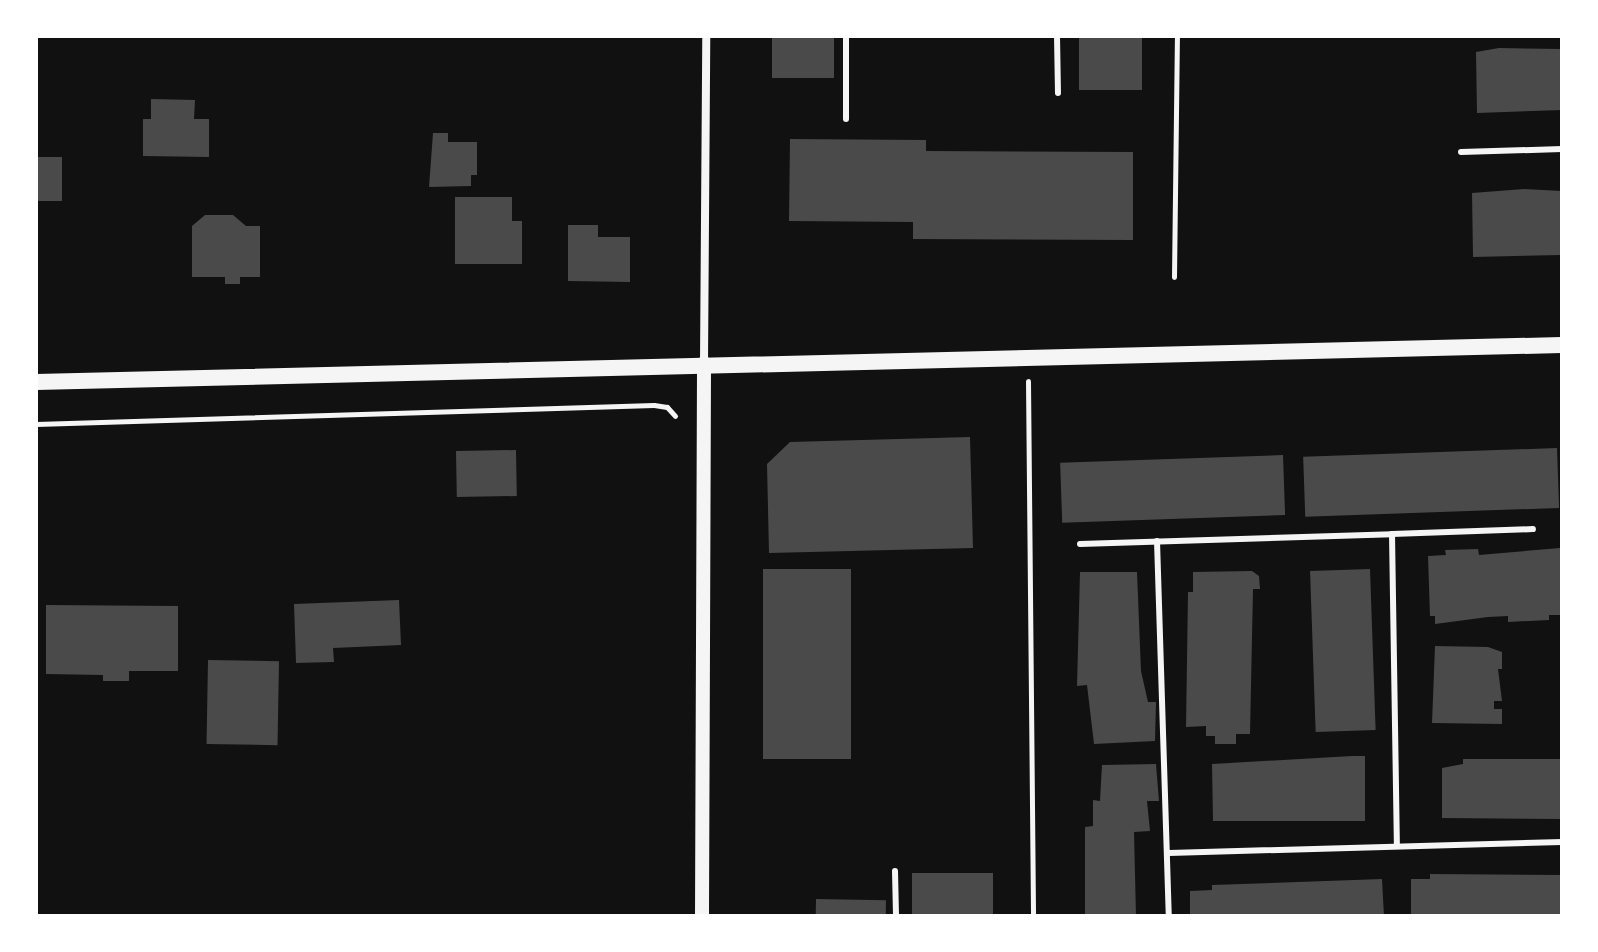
<!DOCTYPE html>
<html>
<head>
<meta charset="utf-8">
<style>
	body { margin:0 }
	#map { position:relative; width:1598px; height:952px; overflow:hidden; background:#111; font-family:"Roboto Serif",serif }
	div>[style] { position:absolute }
	[style*='--x'] { left:calc(var(--x)*1px); top:calc(var(--y)*1px); width:calc(var(--w)*1px); rotate:calc(var(--a)*1deg) }
	.building>* { inset:0; background:#4a4a4a; transform-origin:0 0 }
	.path>* { height:5px; margin:-2.5px; padding:0 2.5px; transform-origin:2.5px; border-radius:2.5px; background:#f5f5f5 }
	.service>* { height:6px; margin:-3px; padding:0 3px; transform-origin:3px; border-radius:3px; background:#f5f5f5 }
	.minor>* { height:8px; margin:-4px; padding:0 4px; transform-origin:4px; border-radius:4px; background:#f5f5f5 }
	.tertiary>* { height:14px; margin:-7px; padding:0 7px; transform-origin:7px; border-radius:7px; background:#f5f5f5 }
	.secondary>* { height:16px; margin:-8px; padding:0 8px; transform-origin:8px; border-radius:8px; background:#f5f5f5 }
	span { translate:-50% -50%; white-space:nowrap; text-align:center; line-height:1.15; -webkit-text-stroke:8px #fff; paint-order:stroke }
	.frame { position:absolute; inset:0; border:38px solid #fff; pointer-events:none }
</style>
</head>
<body>
<div id="map">
	<div class="building">
		<i style="left:772px;top:36px;width:62px;height:42px"></i>
		<i style="left:1079px;top:36px;width:63px;height:54px"></i>
		<i style="clip-path:polygon(1499px 48px,1562px 49px,1562px 110px,1477px 113px,1476px 52px)"></i>
		<i style="clip-path:polygon(151px 99px,195px 100px,194px 119px,209px 119px,209px 157px,143px 156px,143px 119px,151px 119px)"></i>
		<i style="clip-path:polygon(433px 133px,448px 133px,448px 142px,477px 142px,477px 175px,471px 175px,471px 186px,429px 187px)"></i>
		<i style="clip-path:polygon(790px 139px,926px 140px,926px 151px,1133px 152px,1133px 240px,913px 239px,913px 222px,789px 221px)"></i>
		<i style="left:36px;top:157px;width:26px;height:44px"></i>
		<i style="clip-path:polygon(1524px 189px,1562px 191px,1562px 255px,1473px 257px,1472px 193px)"></i>
		<i style="clip-path:polygon(455px 197px,512px 197px,512px 221px,522px 221px,522px 264px,455px 264px)"></i>
		<i style="clip-path:polygon(205px 215px,233px 215px,246px 226px,260px 226px,260px 277px,240px 277px,240px 284px,225px 284px,225px 277px,192px 277px,192px 226px)"></i>
		<i style="clip-path:polygon(568px 225px,598px 225px,598px 237px,630px 237px,630px 282px,568px 281px)"></i>
		<i style="clip-path:polygon(970px 437px,973px 548px,769px 553px,767px 464px,790px 442px)"></i>
		<i style="left:1557px;top:448px;width:60px;height:254px;rotate:88deg"></i>
		<i style="left:516px;top:450px;width:46px;height:60px;rotate:89deg"></i>
		<i style="left:1283px;top:455px;width:60px;height:223px;rotate:88deg"></i>
		<i style="clip-path:polygon(1560px 548px,1562px 615px,1549px 615px,1549px 620px,1508px 622px,1508px 616px,1488px 617px,1435px 624px,1435px 616px,1430px 616px,1428px 556px,1446px 555px,1445px 550px,1478px 549px,1479px 555px)"></i>
		<i style="left:763px;top:569px;width:88px;height:190px"></i>
		<i style="left:1370px;top:569px;width:161px;height:60px;rotate:88deg"></i>
		<i style="clip-path:polygon(1252px 571px,1259px 576px,1260px 589px,1253px 589px,1250px 734px,1236px 734px,1236px 744px,1215px 744px,1215px 736px,1206px 736px,1206px 726px,1186px 727px,1188px 592px,1193px 592px,1193px 572px)"></i>
		<i style="clip-path:polygon(1080px 572px,1137px 572px,1141px 671px,1148px 702px,1156px 702px,1155px 741px,1094px 744px,1087px 685px,1077px 686px)"></i>
		<i style="clip-path:polygon(399px 600px,401px 645px,333px 648px,334px 662px,296px 663px,294px 604px)"></i>
		<i style="clip-path:polygon(46px 605px,178px 606px,178px 671px,129px 671px,129px 681px,103px 681px,103px 675px,46px 674px)"></i>
		<i style="clip-path:polygon(1435px 646px,1488px 647px,1502px 652px,1502px 669px,1498px 669px,1502px 701px,1494px 701px,1494px 709px,1502px 709px,1502px 724px,1432px 723px)"></i>
		<i style="left:208px;top:660px;width:71px;height:84px;rotate:1deg"></i>
		<i style="clip-path:polygon(1352px 756px,1365px 756px,1365px 821px,1213px 821px,1212px 764px)"></i>
		<i style="clip-path:polygon(1463px 759px,1562px 759px,1562px 819px,1442px 818px,1442px 768px,1463px 764px)"></i>
		<i style="clip-path:polygon(1156px 764px,1159px 801px,1147px 801px,1150px 831px,1134px 832px,1136px 916px,1085px 916px,1085px 827px,1093px 826px,1093px 800px,1100px 801px,1102px 765px)"></i>
		<i style="left:912px;top:873px;width:81px;height:43px"></i>
		<i style="clip-path:polygon(1430px 874px,1562px 875px,1562px 916px,1411px 916px,1411px 879px,1430px 879px)"></i>
		<i style="clip-path:polygon(1382px 879px,1384px 916px,1190px 916px,1190px 891px,1212px 890px,1212px 885px)"></i>
		<i style="left:816px;top:899px;width:70px;height:17px;rotate:1deg"></i>
	</div>
	<div class="path">
		<i style="--x:1174;--y:277;--w:241;--a:-89.3"></i>
		<i style="--x:1028;--y:381;--w:535;--a:89.46"></i>
		<i style="--x:36;--y:424;--w:618;--a:-1.76"></i>
		<i style="--x:654;--y:405;--w:13;--a:9"></i>
		<i style="--x:667;--y:407;--w:12;--a:48"></i>
	</div>
	<div class="service">
		<i style="--x:1057;--y:36;--w:57;--a:89"></i>
		<i style="--x:846;--y:119;--w:83;--a:-90"></i>
		<i style="--x:1461;--y:152;--w:101;--a:-1.7"></i>
		<i style="--x:1392;--y:534;--w:141;--a:-2"></i>
		<i style="--x:1157;--y:541;--w:375;--a:88.2"></i>
		<i style="--x:1080;--y:544;--w:312;--a:-1.8"></i>
		<i style="--x:1392;--y:534;--w:310;--a:89.1"></i>
		<i style="--x:1169;--y:853;--w:393;--a:-1.6"></i>
		<i style="--x:895;--y:871;--w:45;--a:88.7"></i>
	</div>
	<div class="minor">
		<i style="--x:704;--y:363;--w:327;--a:-89.6"></i>
	</div>
	<div class="tertiary">
		<i style="--x:702;--y:916;--w:553;--a:-89.79"></i>
	</div>
	<div class="secondary">
		<i style="--x:36;--y:382;--w:1526;--a:-1.39"></i>
	</div>
	<div class="frame"></div>
</div>
</body>
</html>
